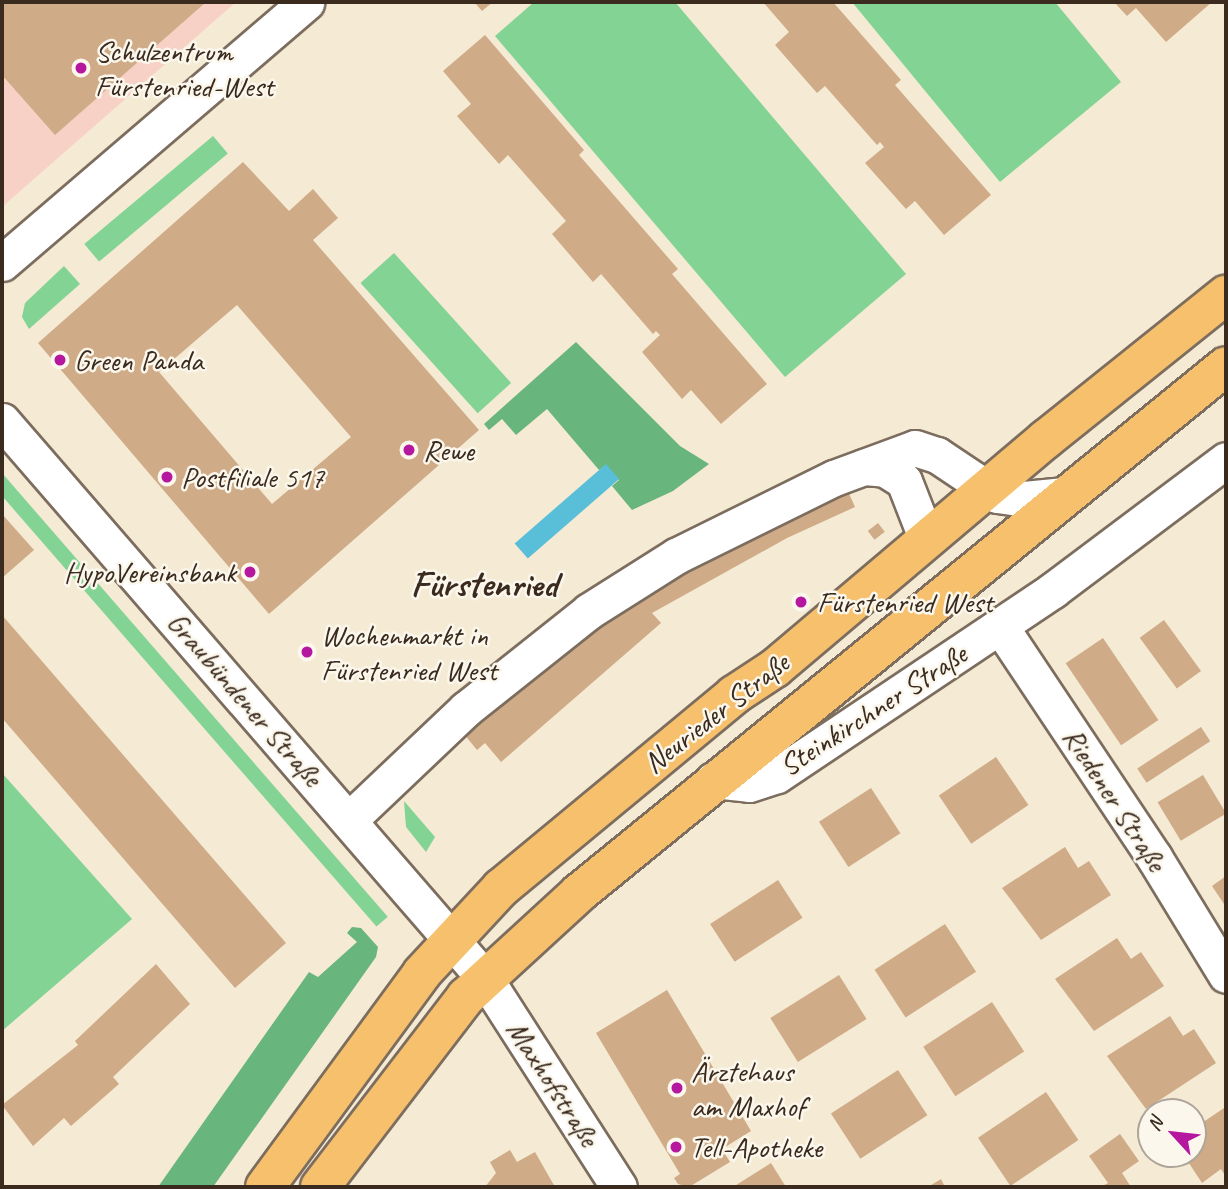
<!DOCTYPE html>
<html>
<head>
<meta charset="utf-8">
<style>
	body { margin:0 }
	#map { position:relative; width:1228px; height:1189px; overflow:hidden; background:#f5ead4; font-family:Caveat,sans-serif }
	div>[style] { position:absolute }
	[style*='--x'] { left:calc(var(--x)*1px); top:calc(var(--y)*1px); width:calc(var(--w)*1px); rotate:calc(var(--a)*1deg) }
	.built>* { inset:0; background:#f7d1c6 }
	.green>* { inset:0; background:#82d394; transform-origin:0 0 }
	.forest>* { inset:0; background:#69b57e }
	.water>* { inset:0; background:#59bed7; transform-origin:0 0 }
	.building>* { inset:0; background:#cfab87; transform-origin:0 0 }
	.roads { filter:drop-shadow(2px 0 #7c6d5e) drop-shadow(-2px 0 #7c6d5e) drop-shadow(0 2px #7c6d5e) drop-shadow(0 -2px #7c6d5e) }
	.minor>* { height:35px; margin:-17.5px; padding:0 17.5px; transform-origin:17.5px; border-radius:17.5px; background:#fff }
	.major>* { height:38px; margin:-19px; padding:0 19px; transform-origin:19px; border-radius:19px; background:#f7c06c }
	.dots>* { width:19px; height:19px; translate:-50% -50%; box-sizing:border-box; border:4px solid #fbf7ec; border-radius:50% }
	span { translate:-50% -50%; white-space:nowrap; text-align:center; line-height:1.15; -webkit-text-stroke:5px #fbf7ec; paint-order:stroke }
	.poi-label { font-size:30px; color:#3b2a1e }
	.left { translate:0 -50%; text-align:left }
	.right { translate:-100% -50%; text-align:right }
	.street-label { font-size:30px; color:#3b2a1e }
	.district-label { font-size:37px; color:#3b2a1e; font-weight:700 }
	.frame { position:absolute; inset:0; border:4px solid #3b2a1e; pointer-events:none }
	.north { position:absolute; left:1137px; top:1098px; width:70px; height:70px; box-sizing:border-box; background:#fbf7ec; border:2px solid #aea59a; border-radius:50%; rotate:297deg; font-size:19px; font-weight:700; line-height:28px; text-align:center; color:#3b2a1e }
	.north::after { content:''; display:block; margin:auto; width:24px; height:32px; background:#b5179e; clip-path:polygon(50% 0,100% 100%,50% 72%,0 100%) }
</style>
</head>
<body>
<div id="map">
	<div class="built">
		<i style="clip-path:polygon(2px 2px,236px 2px,2px 207px)"></i>
	</div>
	<div class="green">
		<i style="clip-path:polygon(534px 2px,675px 2px,906px 274px,785px 377px,495px 36px)"></i>
		<i style="clip-path:polygon(852px 2px,1055px 2px,1121px 82px,1000px 182px)"></i>
		<i style="left:213px;top:136px;width:23px;height:168px;rotate:50deg"></i>
		<i style="left:394px;top:253px;width:175px;height:45px;rotate:48deg"></i>
		<i style="clip-path:polygon(64px 266px,80px 284px,29px 329px,22px 317px,25px 303px)"></i>
		<i style="left:2px;top:473px;width:588px;height:15px;rotate:49deg"></i>
		<i style="clip-path:polygon(2px 773px,132px 919px,2px 1031px)"></i>
		<i style="clip-path:polygon(404px 801px,435px 837px,426px 852px,406px 827px)"></i>
	</div>
	<div class="forest">
		<i style="clip-path:polygon(576px 342px,680px 446px,709px 464px,673px 491px,632px 510px,612px 486px,619px 480px,606px 465px,599px 470px,547px 409px,516px 435px,502px 419px,489px 430px,484px 424px)"></i>
		<i style="clip-path:polygon(352px 927px,361px 928px,378px 947px,376px 957px,213px 1187px,158px 1187px,309px 972px,318px 977px,357px 942px,347px 933px)"></i>
	</div>
	<div class="water">
		<i style="left:606px;top:464px;width:20px;height:121px;rotate:49deg"></i>
	</div>
	<div class="building">
		<i style="clip-path:polygon(2px 2px,206px 2px,55px 135px,2px 75px)"></i>
		<i style="clip-path:polygon(474px 2px,493px 2px,482px 11px)"></i>
		<i style="clip-path:polygon(763px 2px,833px 2px,901px 80px,895px 85px,991px 195px,944px 235px,915px 201px,906px 209px,865px 163px,884px 147px,880px 142px,877px 145px,825px 86px,817px 93px,775px 45px,789px 32px)"></i>
		<i style="clip-path:polygon(1114px 2px,1212px 2px,1166px 42px,1136px 8px,1127px 16px)"></i>
		<i style="clip-path:polygon(485px 35px,584px 150px,579px 155px,678px 269px,672px 274px,767px 384px,721px 424px,691px 390px,682px 399px,642px 352px,660px 335px,656px 331px,653px 334px,601px 274px,593px 282px,552px 234px,566px 221px,508px 155px,499px 164px,457px 116px,471px 104px,443px 71px)"></i>
		<i style="clip-path:polygon(evenodd,243px 162px,289px 211px,313px 189px,338px 218px,313px 240px,479px 430px,269px 614px,38px 343px,243px 162px,237px 305px,351px 437px,272px 504px,159px 372px,237px 305px)"></i>
		<i style="clip-path:polygon(847px 489px,855px 507px,787px 538px,652px 613px,661px 623px,501px 762px,485px 743px,477px 750px,463px 733px,615px 615px,703px 560px)"></i>
		<i style="clip-path:polygon(2px 514px,34px 550px,2px 578px)"></i>
		<i style="left:878px;top:523px;width:11px;height:13px;rotate:52deg"></i>
		<i style="clip-path:polygon(2px 615px,286px 943px,235px 988px,2px 718px)"></i>
		<i style="left:1164px;top:620px;width:63px;height:30px;rotate:54deg"></i>
		<i style="left:1103px;top:638px;width:99px;height:45px;rotate:56deg"></i>
		<i style="left:1201px;top:727px;width:17px;height:76px;rotate:57deg"></i>
		<i style="left:996px;top:757px;width:58px;height:69px;rotate:56deg"></i>
		<i style="left:1203px;top:775px;width:45px;height:53px;rotate:59deg"></i>
		<i style="left:871px;top:788px;width:54px;height:62px;rotate:57deg"></i>
		<i style="clip-path:polygon(1065px 847px,1078px 868px,1089px 861px,1111px 895px,1041px 940px,1002px 888px)"></i>
		<i style="clip-path:polygon(1226px 876px,1226px 907px,1212px 886px)"></i>
		<i style="left:778px;top:880px;width:45px;height:81px;rotate:57deg"></i>
		<i style="left:945px;top:924px;width:57px;height:84px;rotate:57deg"></i>
		<i style="clip-path:polygon(1117px 938px,1131px 959px,1141px 952px,1164px 986px,1094px 1031px,1055px 979px)"></i>
		<i style="clip-path:polygon(156px 964px,190px 1004px,113px 1077px,119px 1084px,71px 1126px,64px 1118px,33px 1146px,2px 1105px,78px 1045px,75px 1041px)"></i>
		<i style="left:839px;top:975px;width:52px;height:81px;rotate:58deg"></i>
		<i style="clip-path:polygon(667px 990px,751px 1131px,722px 1149px,730px 1162px,689px 1187px,678px 1184px,674px 1178px,680px 1174px,596px 1033px)"></i>
		<i style="left:992px;top:1002px;width:59px;height:82px;rotate:57deg"></i>
		<i style="clip-path:polygon(1170px 1016px,1183px 1036px,1194px 1029px,1216px 1063px,1146px 1109px,1107px 1056px)"></i>
		<i style="left:898px;top:1070px;width:54px;height:80px;rotate:57deg"></i>
		<i style="left:1046px;top:1092px;width:58px;height:82px;rotate:56deg"></i>
		<i style="clip-path:polygon(1224px 1108px,1226px 1177px,1221px 1169px,1202px 1183px,1183px 1154px,1193px 1154px,1193px 1129px)"></i>
		<i style="clip-path:polygon(1120px 1134px,1139px 1161px,1122px 1173px,1131px 1187px,1101px 1187px,1108px 1183px,1089px 1156px)"></i>
		<i style="clip-path:polygon(510px 1150px,517px 1162px,535px 1152px,555px 1187px,485px 1187px,496px 1173px,490px 1162px)"></i>
		<i style="clip-path:polygon(771px 1163px,786px 1187px,733px 1187px)"></i>
		<i style="clip-path:polygon(941px 1179px,945px 1187px,928px 1187px)"></i>
	</div>
	<div class="roads">
		<div class="minor">
			<i style="--x:2;--y:263;--w:401;--a:-40.6"></i>
			<i style="--x:2;--y:421;--w:739;--a:49.11"></i>
			<i style="--x:486;--y:980;--w:246;--a:57.3"></i>
			<i style="--x:864;--y:467;--w:21;--a:5"></i>
			<i style="--x:885;--y:469;--w:22;--a:32"></i>
			<i style="--x:904;--y:481;--w:63;--a:68.7"></i>
			<i style="--x:1000;--y:626;--w:278;--a:56.3"></i>
			<i style="--x:1154;--y:857;--w:138;--a:58.6"></i>
			<i style="--x:713;--y:780;--w:36;--a:6"></i>
			<i style="--x:749;--y:784;--w:29;--a:-18"></i>
			<i style="--x:777;--y:775;--w:332;--a:-33.8"></i>
			<i style="--x:1053;--y:590;--w:216;--a:-36.9"></i>
			<i style="--x:350;--y:819;--w:160;--a:-43.5"></i>
			<i style="--x:466;--y:709;--w:157;--a:-38.5"></i>
			<i style="--x:589;--y:611;--w:103;--a:-32.3"></i>
			<i style="--x:676;--y:556;--w:176;--a:-26.3"></i>
			<i style="--x:834;--y:478;--w:86;--a:-20.3"></i>
			<i style="--x:915;--y:448;--w:23;--a:18"></i>
			<i style="--x:937;--y:455;--w:72;--a:33.7"></i>
			<i style="--x:997;--y:495;--w:27;--a:8"></i>
			<i style="--x:1024;--y:499;--w:41;--a:-5.6"></i>
		</div>
		<div class="major">
			<i style="--x:265;--y:1187;--w:265;--a:-53.7"></i>
			<i style="--x:422;--y:973;--w:116;--a:-47.1"></i>
			<i style="--x:501;--y:888;--w:303;--a:-39.6"></i>
			<i style="--x:734;--y:695;--w:49;--a:-33.4"></i>
			<i style="--x:775;--y:668;--w:355;--a:-40.2"></i>
			<i style="--x:1046;--y:439;--w:231;--a:-38.7"></i>
			<i style="--x:320;--y:1187;--w:240;--a:-52.5"></i>
			<i style="--x:466;--y:997;--w:154;--a:-42.6"></i>
			<i style="--x:579;--y:893;--w:834;--a:-39.16"></i>
		</div>
	</div>
	<div class="dots">
		<i style="left:81px;top:68px;background:#b5179e"></i>
		<i style="left:60px;top:360px;background:#b5179e"></i>
		<i style="left:409px;top:450px;background:#b5179e"></i>
		<i style="left:167px;top:477px;background:#b5179e"></i>
		<i style="left:250px;top:572px;background:#b5179e"></i>
		<i style="left:801px;top:602px;background:#b5179e"></i>
		<i style="left:307px;top:652px;background:#b5179e"></i>
		<i style="left:677px;top:1088px;background:#b5179e"></i>
		<i style="left:676px;top:1147px;background:#b5179e"></i>
	</div>
	<div class="poi-label">
		<span class="left" style="left:95px;top:68px">Schulzentrum<br>Fürstenried-West</span>
		<span class="left" style="left:74px;top:360px">Green Panda</span>
		<span class="left" style="left:423px;top:450px">Rewe</span>
		<span class="left" style="left:181px;top:477px">Postfiliale 517</span>
		<span class="right" style="left:236px;top:572px">HypoVereinsbank</span>
		<span class="left" style="left:817px;top:602px">Fürstenried West</span>
		<span class="left" style="left:321px;top:652px">Wochenmarkt in<br>Fürstenried West</span>
		<span class="left" style="left:691px;top:1088px">Ärztehaus<br>am Maxhof</span>
		<span class="left" style="left:690px;top:1147px">Tell-Apotheke</span>
	</div>
	<div class="street-label">
		<span style="left:245px;top:699px;rotate:49deg">Graubündener Straße</span>
		<span style="left:873px;top:710px;rotate:-33deg">Steinkirchner Straße</span>
		<span style="left:716px;top:713px;rotate:-38deg">Neurieder Straße</span>
		<span style="left:1115px;top:799px;rotate:57deg">Riedener Straße</span>
		<span style="left:553px;top:1083px;rotate:57deg">Maxhofstraße</span>
	</div>
	<div class="district-label">
		<span style="left:484px;top:584px">Fürstenried</span>
	</div>
	<div class="frame"></div>
	<div class="north">N</div>
</div>
</body>
</html>
